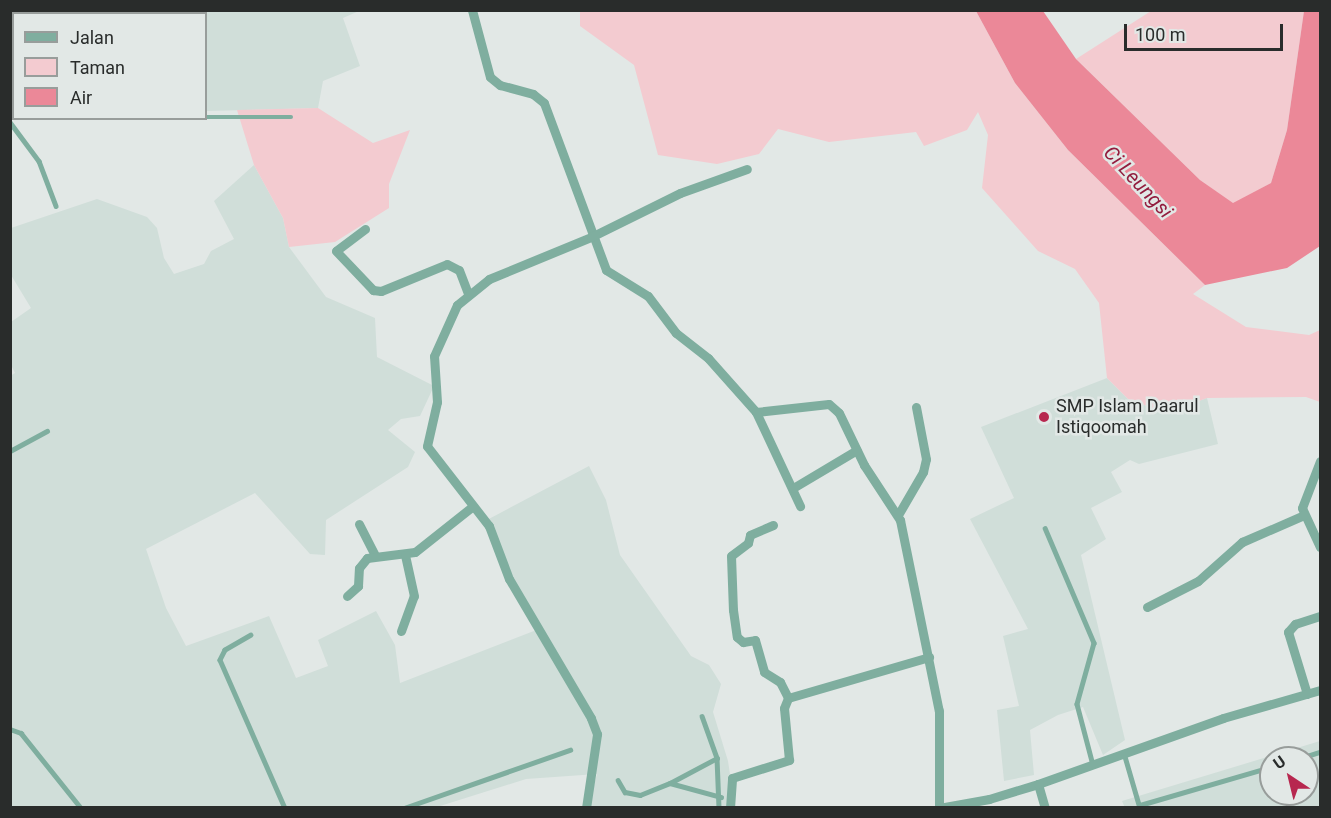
<!DOCTYPE html>
<html>
<head>
<meta charset="utf-8">
<style>
	body { margin:0 }
	#map { position:relative; width:1331px; height:818px; overflow:hidden; background:#e2e8e6; font-family:Roboto,sans-serif }
	div>[style] { position:absolute }
	[style*='--x'] { left:calc(var(--x)*1px); top:calc(var(--y)*1px); width:calc(var(--w)*1px); rotate:calc(var(--a)*1deg) }
	.built>* { inset:0; background:#d0ded9 }
	.green>* { inset:0; background:#f3cbd0 }
	.water>* { inset:0; background:#eb8898 }
	.lane>* { height:4.5px; margin:-2.25px; padding:0 2.25px; transform-origin:2.25px; border-radius:2.25px; background:#7fae9f }
	.street>* { height:9px; margin:-4.5px; padding:0 4.5px; transform-origin:4.5px; border-radius:4.5px; background:#7fae9f }
	.dots>* { width:16px; height:16px; translate:-50% -50%; box-sizing:border-box; border:3px solid #e2e8e6; border-radius:50% }
	span { translate:-50% -50%; white-space:nowrap; text-align:center; line-height:1.15; -webkit-text-stroke:5px #e2e8e6; paint-order:stroke }
	.poi-label { font-size:18px; color:#292c2b }
	.left { translate:0 -50%; text-align:left }
	.water-label { font-size:20px; color:#921d3e; font-style:italic }
	.frame { position:absolute; inset:0; border:12px solid #292c2b; pointer-events:none }
	.legend { position:absolute; left:12px; top:12px; width:195px; height:108px; box-sizing:border-box; background:#e2e8e6; border:2px solid #989d9b; margin:0; padding:8px 10px; list-style:none; font-size:18px; color:#292c2b }
	.legend li { display:flex; align-items:center; gap:12px; height:30px }
	.legend b { width:30px; border:2px solid #989d9b }
	.north { position:absolute; left:1259px; top:746px; width:60px; height:60px; box-sizing:border-box; background:#e2e8e6; border:2px solid #989d9b; border-radius:50%; rotate:325deg; font-size:16px; font-weight:700; line-height:24px; text-align:center; color:#292c2b }
	.north::after { content:''; display:block; margin:auto; width:21px; height:27px; background:#b7274f; clip-path:polygon(50% 0,100% 100%,50% 72%,0 100%) }
	.scale { position:absolute; left:1124px; top:24px; width:159px; height:27px; box-sizing:border-box; border:3px solid #292c2b; border-top:0; padding-left:8px; font-size:18px; line-height:21px; white-space:nowrap; color:#292c2b; -webkit-text-stroke:4px #e2e8e6; paint-order:stroke }
</style>
</head>
<body>
<div id="map">
	<div class="built">
		<i style="clip-path:polygon(10px 11px,359px 11px,343px 18px,360px 66px,323px 81px,318px 108px,206px 111px,206px 14px,14px 14px,11px 117px)"></i>
		<i style="clip-path:polygon(254px 165px,283px 218px,289px 247px,326px 297px,375px 318px,377px 357px,434px 386px,420px 416px,401px 419px,388px 430px,415px 452px,408px 467px,326px 520px,325px 555px,310px 554px,255px 493px,146px 549px,166px 608px,186px 646px,269px 616px,296px 678px,328px 666px,318px 640px,376px 611px,395px 645px,400px 683px,539px 629px,485px 521px,589px 466px,606px 500px,620px 555px,691px 656px,709px 665px,721px 684px,713px 712px,728px 761px,735px 807px,588px 807px,597px 774px,526px 779px,437px 807px,11px 807px,10px 376px,15px 373px,11px 365px,11px 322px,31px 308px,11px 275px,11px 228px,97px 199px,147px 217px,157px 228px,164px 258px,174px 274px,204px 264px,211px 251px,234px 239px,214px 201px)"></i>
		<i style="clip-path:polygon(1107px 378px,1128px 399px,1166px 413px,1207px 398px,1218px 444px,1139px 464px,1130px 460px,1111px 472px,1122px 492px,1091px 508px,1106px 539px,1081px 555px,1125px 740px,1103px 755px,1083px 707px,1058px 715px,1030px 730px,1034px 775px,1004px 781px,997px 710px,1019px 706px,1003px 636px,1028px 629px,970px 519px,1014px 498px,981px 427px)"></i>
		<i style="clip-path:polygon(evenodd,1320px 741px,1320px 807px,1125px 808px,1122px 801px,1320px 741px,1271px 758px,1307px 758px,1307px 794px,1271px 794px,1271px 758px)"></i>
	</div>
	<div class="green">
		<i style="clip-path:polygon(580px 11px,976px 11px,1015px 83px,1068px 150px,1205px 285px,1193px 294px,1246px 327px,1309px 335px,1320px 330px,1320px 402px,1306px 397px,1207px 398px,1166px 413px,1128px 399px,1107px 378px,1099px 303px,1075px 269px,1038px 251px,982px 188px,988px 135px,978px 112px,967px 130px,924px 146px,916px 132px,829px 142px,778px 129px,759px 154px,717px 164px,658px 155px,634px 65px,580px 26px)"></i>
		<i style="clip-path:polygon(1151px 11px,1304px 11px,1287px 130px,1271px 183px,1233px 204px,1200px 180px,1076px 59px)"></i>
		<i style="clip-path:polygon(318px 108px,373px 143px,410px 130px,389px 184px,389px 208px,335px 242px,289px 247px,283px 218px,254px 165px,237px 110px)"></i>
	</div>
	<div class="water">
		<i style="clip-path:polygon(976px 11px,1043px 11px,1076px 59px,1200px 180px,1233px 203px,1271px 183px,1287px 130px,1304px 11px,1320px 11px,1320px 246px,1287px 268px,1205px 285px,1068px 150px,1015px 83px)"></i>
	</div>
	<div class="lane">
		<i style="--x:206;--y:117;--w:85;--a:0"></i>
		<i style="--x:10;--y:118;--w:4;--a:0"></i>
		<i style="--x:10;--y:122;--w:49;--a:53.4"></i>
		<i style="--x:39;--y:161;--w:48;--a:69.3"></i>
		<i style="--x:10;--y:451;--w:42;--a:-28.4"></i>
		<i style="--x:1045;--y:528;--w:125;--a:66.9"></i>
		<i style="--x:1094;--y:643;--w:63;--a:105.6"></i>
		<i style="--x:1077;--y:704;--w:63;--a:75.3"></i>
		<i style="--x:251;--y:635;--w:30;--a:150"></i>
		<i style="--x:225;--y:650;--w:11;--a:117"></i>
		<i style="--x:220;--y:660;--w:162;--a:66.3"></i>
		<i style="--x:702;--y:716;--w:45;--a:70.3"></i>
		<i style="--x:717;--y:758;--w:50;--a:87.7"></i>
		<i style="--x:10;--y:729;--w:12;--a:20"></i>
		<i style="--x:21;--y:733;--w:96;--a:51.3"></i>
		<i style="--x:1124;--y:753;--w:57;--a:73.8"></i>
		<i style="--x:1301;--y:758;--w:20;--a:-18"></i>
		<i style="--x:618;--y:780;--w:14;--a:60"></i>
		<i style="--x:625;--y:792;--w:15;--a:11"></i>
		<i style="--x:640;--y:795;--w:32;--a:-22"></i>
		<i style="--x:670;--y:783;--w:53;--a:-28"></i>
		<i style="--x:670;--y:783;--w:53;--a:15.4"></i>
		<i style="--x:1140;--y:805;--w:136;--a:-16.2"></i>
		<i style="--x:404;--y:808;--w:176;--a:-19.3"></i>
	</div>
	<div class="street">
		<i style="--x:472;--y:10;--w:69;--a:75"></i>
		<i style="--x:490;--y:77;--w:13;--a:39"></i>
		<i style="--x:500;--y:85;--w:34;--a:15"></i>
		<i style="--x:533;--y:94;--w:14;--a:39"></i>
		<i style="--x:544;--y:103;--w:178;--a:69.6"></i>
		<i style="--x:606;--y:270;--w:49;--a:31.8"></i>
		<i style="--x:648;--y:296;--w:46;--a:52.9"></i>
		<i style="--x:676;--y:333;--w:41;--a:38"></i>
		<i style="--x:708;--y:358;--w:72;--a:48.4"></i>
		<i style="--x:756;--y:412;--w:73;--a:-6.3"></i>
		<i style="--x:829;--y:404;--w:13;--a:42"></i>
		<i style="--x:839;--y:413;--w:58;--a:64.3"></i>
		<i style="--x:864;--y:465;--w:66;--a:56.8"></i>
		<i style="--x:900;--y:520;--w:195;--a:78.5"></i>
		<i style="--x:939;--y:711;--w:97;--a:90"></i>
		<i style="--x:365;--y:229;--w:36;--a:143"></i>
		<i style="--x:336;--y:251;--w:54;--a:46.5"></i>
		<i style="--x:373;--y:290;--w:8;--a:7"></i>
		<i style="--x:381;--y:291;--w:71;--a:-22.2"></i>
		<i style="--x:447;--y:264;--w:13;--a:27"></i>
		<i style="--x:459;--y:270;--w:26;--a:69"></i>
		<i style="--x:756;--y:412;--w:104;--a:64.9"></i>
		<i style="--x:1320;--y:461;--w:50;--a:111"></i>
		<i style="--x:1302;--y:508;--w:43;--a:65.2"></i>
		<i style="--x:793;--y:488;--w:74;--a:-30.7"></i>
		<i style="--x:898;--y:515;--w:50;--a:-59.8"></i>
		<i style="--x:923;--y:472;--w:13;--a:-77"></i>
		<i style="--x:926;--y:459;--w:53;--a:-100.9"></i>
		<i style="--x:359;--y:524;--w:34;--a:63"></i>
		<i style="--x:773;--y:525;--w:25;--a:157"></i>
		<i style="--x:750;--y:535;--w:8;--a:104"></i>
		<i style="--x:748;--y:543;--w:21;--a:143"></i>
		<i style="--x:731;--y:556;--w:54;--a:87.9"></i>
		<i style="--x:733;--y:610;--w:27;--a:82"></i>
		<i style="--x:737;--y:637;--w:8;--a:40"></i>
		<i style="--x:743;--y:642;--w:12;--a:-9"></i>
		<i style="--x:755;--y:640;--w:33;--a:74"></i>
		<i style="--x:764;--y:672;--w:19;--a:32"></i>
		<i style="--x:780;--y:682;--w:18;--a:63"></i>
		<i style="--x:347;--y:596;--w:15;--a:-42"></i>
		<i style="--x:358;--y:586;--w:18;--a:-87"></i>
		<i style="--x:359;--y:568;--w:13;--a:-51"></i>
		<i style="--x:367;--y:558;--w:48;--a:-7.1"></i>
		<i style="--x:415;--y:552;--w:74;--a:-38.4"></i>
		<i style="--x:1147;--y:607;--w:57;--a:-27"></i>
		<i style="--x:1198;--y:581;--w:59;--a:-41.6"></i>
		<i style="--x:1242;--y:542;--w:68;--a:-23.5"></i>
		<i style="--x:401;--y:631;--w:37;--a:-70"></i>
		<i style="--x:414;--y:596;--w:42;--a:-102.4"></i>
		<i style="--x:1307;--y:694;--w:65;--a:-107"></i>
		<i style="--x:1288;--y:632;--w:11;--a:-49"></i>
		<i style="--x:1295;--y:624;--w:26;--a:-18"></i>
		<i style="--x:1038;--y:784;--w:25;--a:74"></i>
		<i style="--x:586;--y:808;--w:75;--a:-81.5"></i>
		<i style="--x:597;--y:734;--w:17;--a:-111"></i>
		<i style="--x:591;--y:718;--w:161;--a:-120.5"></i>
		<i style="--x:509;--y:579;--w:57;--a:-110.7"></i>
		<i style="--x:489;--y:526;--w:101;--a:-127.8"></i>
		<i style="--x:427;--y:446;--w:45;--a:-77.2"></i>
		<i style="--x:437;--y:402;--w:46;--a:-93.7"></i>
		<i style="--x:434;--y:356;--w:56;--a:-65.7"></i>
		<i style="--x:457;--y:305;--w:41;--a:-39.1"></i>
		<i style="--x:489;--y:279;--w:110;--a:-22.4"></i>
		<i style="--x:591;--y:237;--w:99;--a:-26.3"></i>
		<i style="--x:680;--y:193;--w:71;--a:-19.7"></i>
		<i style="--x:730;--y:808;--w:30;--a:-86"></i>
		<i style="--x:732;--y:778;--w:60;--a:-17.5"></i>
		<i style="--x:789;--y:760;--w:52;--a:-95.5"></i>
		<i style="--x:784;--y:708;--w:11;--a:-68"></i>
		<i style="--x:788;--y:698;--w:147;--a:-16.2"></i>
		<i style="--x:939;--y:808;--w:51;--a:-10.2"></i>
		<i style="--x:989;--y:799;--w:51;--a:-17"></i>
		<i style="--x:1038;--y:784;--w:196;--a:-19.6"></i>
		<i style="--x:1223;--y:718;--w:101;--a:-16.1"></i>
	</div>
	<div class="dots">
		<i style="left:1044px;top:417px;background:#b7274f"></i>
	</div>
	<div class="poi-label">
		<span class="left" style="left:1056px;top:417px">SMP Islam Daarul<br>Istiqoomah</span>
	</div>
	<div class="water-label">
		<span style="left:1138px;top:182px;rotate:47deg">Ci Leungsi</span>
	</div>
	<div class="frame"></div>
	<ul class="legend">
	<li><b style="height:8px;background:#7fae9f"></b>Jalan</li>
	<li><b style="height:16px;background:#f3cbd0"></b>Taman</li>
	<li><b style="height:16px;background:#eb8898"></b>Air</li>
	</ul>
	<div class="north">U</div>
	<div class="scale">100 m</div>
</div>
</body>
</html>
